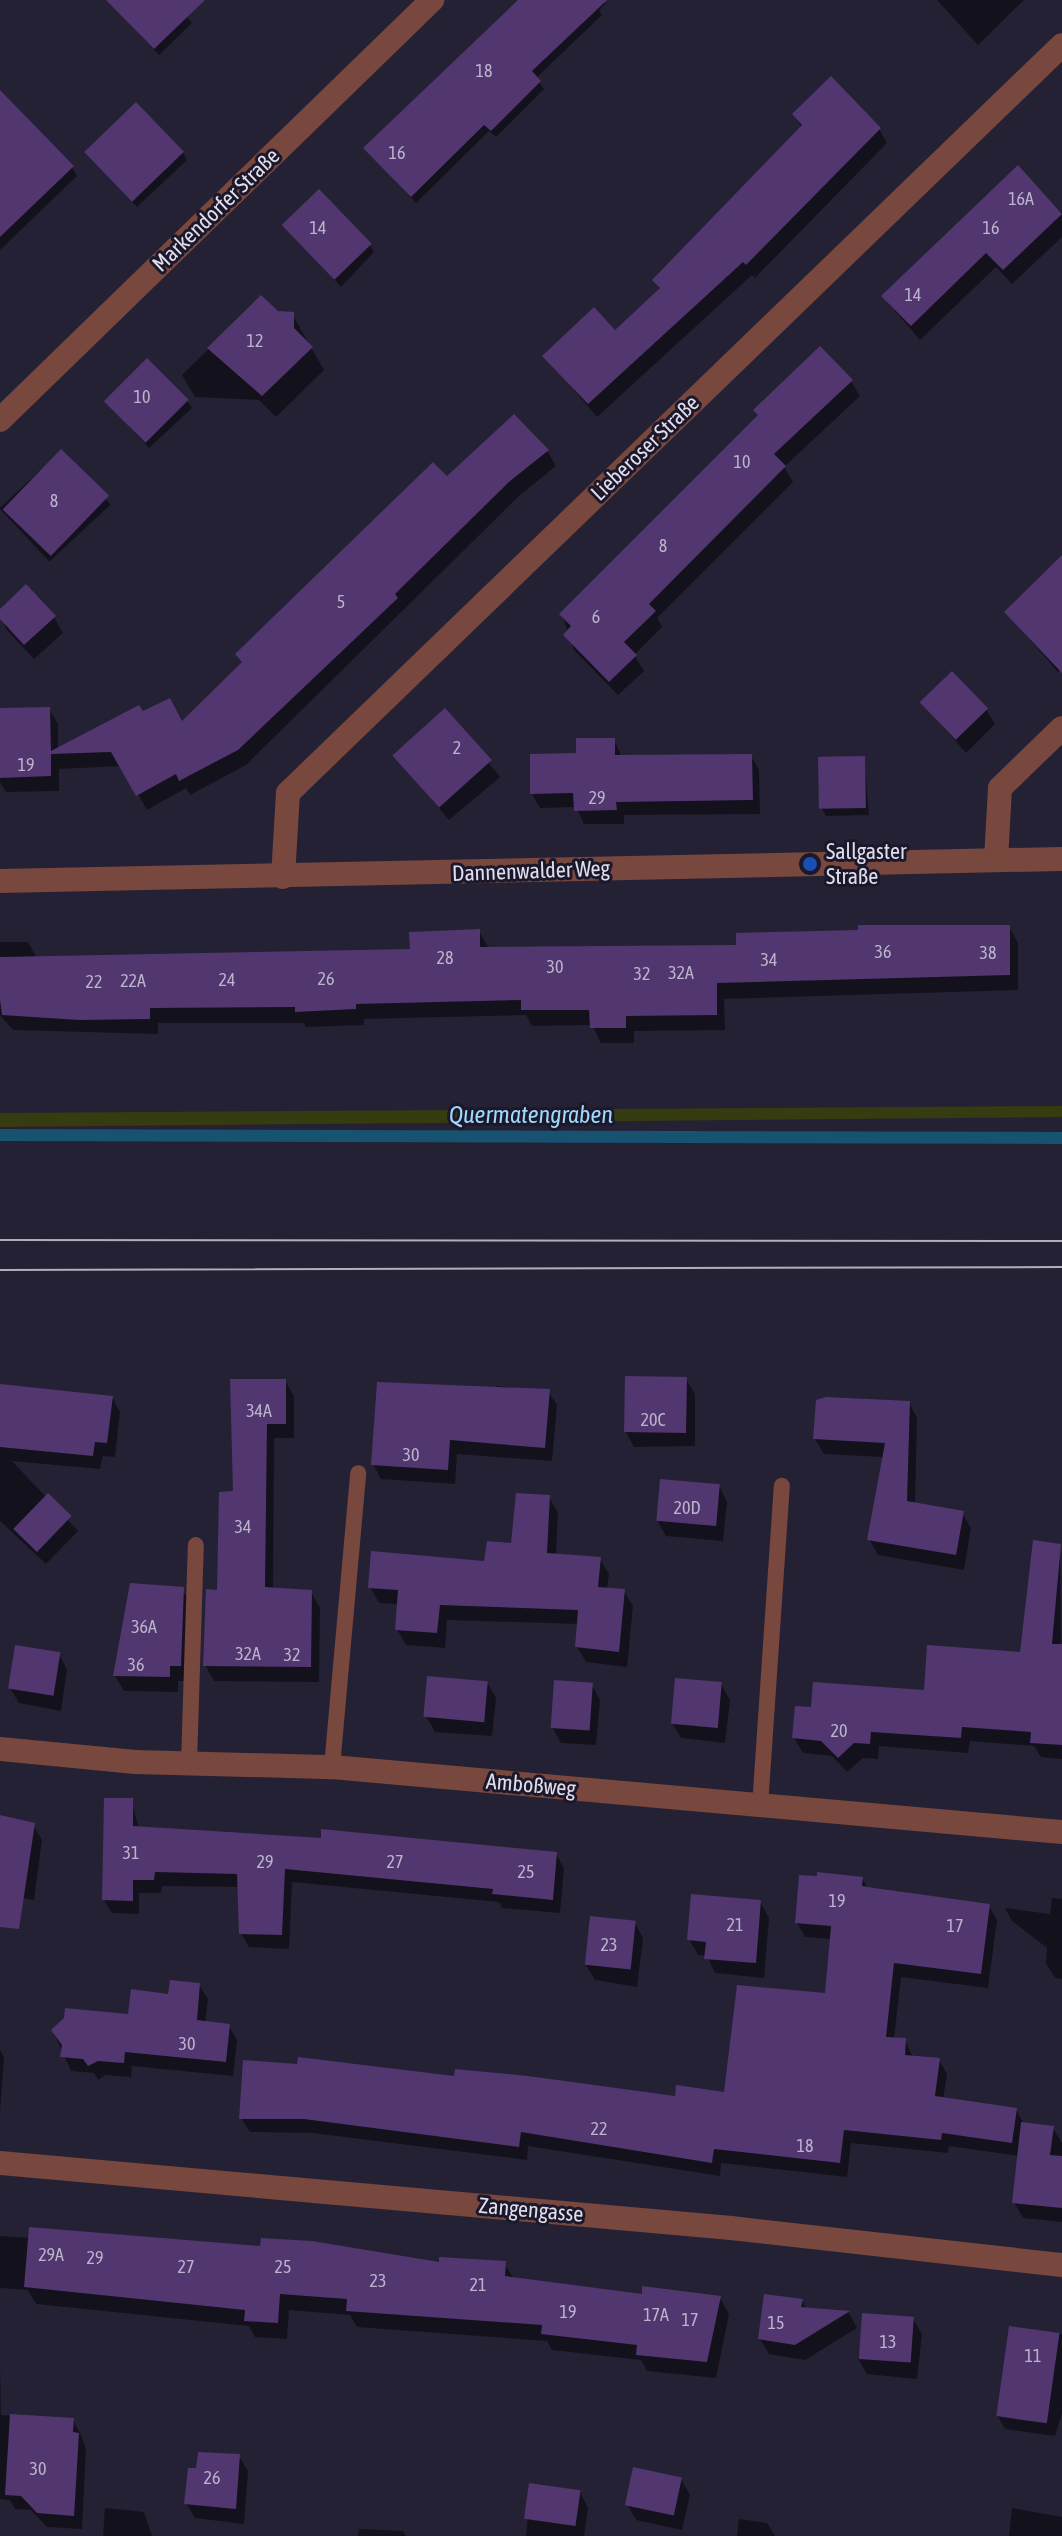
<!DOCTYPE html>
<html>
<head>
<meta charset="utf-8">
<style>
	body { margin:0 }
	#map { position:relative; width:1062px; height:2536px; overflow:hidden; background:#242135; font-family:"Asap Condensed",sans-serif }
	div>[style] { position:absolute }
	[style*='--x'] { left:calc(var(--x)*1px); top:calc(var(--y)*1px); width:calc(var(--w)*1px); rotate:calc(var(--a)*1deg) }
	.green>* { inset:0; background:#373b10 }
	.shadow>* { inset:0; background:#0007; transform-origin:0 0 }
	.stream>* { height:12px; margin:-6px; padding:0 6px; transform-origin:6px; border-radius:6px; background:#175370 }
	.building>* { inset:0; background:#51366f; transform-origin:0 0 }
	.service>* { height:16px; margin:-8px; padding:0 8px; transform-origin:8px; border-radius:8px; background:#78473d }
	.minor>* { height:24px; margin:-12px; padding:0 12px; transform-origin:12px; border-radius:12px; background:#78473d }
	.tram>* { height:2px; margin:-1px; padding:0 1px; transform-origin:1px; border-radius:1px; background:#b1afbe }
	.dots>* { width:22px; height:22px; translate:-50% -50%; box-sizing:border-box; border:4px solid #1b182b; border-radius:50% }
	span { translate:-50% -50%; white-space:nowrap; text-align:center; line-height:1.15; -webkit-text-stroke:6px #1b182b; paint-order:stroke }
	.number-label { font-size:18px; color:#bcb4cd }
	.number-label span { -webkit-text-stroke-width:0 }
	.street-label { font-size:22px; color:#e0deec }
	.poi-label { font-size:22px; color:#e0deec }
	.left { translate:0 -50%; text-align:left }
	.water-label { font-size:24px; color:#9ed8fa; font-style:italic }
</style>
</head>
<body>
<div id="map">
	<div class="green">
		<i style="clip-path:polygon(1062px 1106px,1062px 1117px,0 1127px,0 1113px)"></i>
	</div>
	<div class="shadow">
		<i style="clip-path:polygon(107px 0,172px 0,192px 23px,159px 55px)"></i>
		<i style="clip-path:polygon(519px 0,606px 3px,599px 10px,602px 15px,536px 78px,544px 89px,496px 137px,489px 131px,416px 203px,366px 149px)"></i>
		<i style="clip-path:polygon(937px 0,1024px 0,978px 45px)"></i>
		<i style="clip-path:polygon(794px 114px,879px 129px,887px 143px,755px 278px,752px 275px,597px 417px,545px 356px,615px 333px,660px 290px,655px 280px,802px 128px)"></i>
		<i style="clip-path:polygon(0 135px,72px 167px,77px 176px,0 250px)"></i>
		<i style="clip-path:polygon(87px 152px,183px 153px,187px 160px,137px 207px)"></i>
		<i style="clip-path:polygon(1018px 168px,1062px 213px,1062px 237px,1012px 284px,996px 267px,920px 340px,883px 297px)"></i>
		<i style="clip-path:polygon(285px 225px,370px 245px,374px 252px,341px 287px)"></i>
		<i style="clip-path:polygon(261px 298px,277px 313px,292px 314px,324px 370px,276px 417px,259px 400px,195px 397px,182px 375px)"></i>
		<i style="clip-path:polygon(851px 381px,860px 396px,784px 467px,793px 482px,657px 618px,662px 627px,634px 655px,644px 671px,618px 695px,574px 650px,562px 614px)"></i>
		<i style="clip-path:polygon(106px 401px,187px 401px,192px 408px,149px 448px)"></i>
		<i style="left:61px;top:451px;width:73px;height:84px;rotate:47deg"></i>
		<i style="clip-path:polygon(547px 451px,556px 466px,519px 496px,246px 765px,190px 795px,186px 788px,147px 810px,122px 766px,59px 769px,59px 791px,6px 792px,0 782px,0 710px,49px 709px,58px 724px,58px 750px,142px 714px,182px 724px,447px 479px)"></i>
		<i style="clip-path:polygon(1062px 558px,1062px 668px,1058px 672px,1007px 613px)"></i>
		<i style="clip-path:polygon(0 612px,54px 617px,63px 633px,34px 659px,6px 629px)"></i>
		<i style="clip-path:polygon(922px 703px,986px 709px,995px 724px,966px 753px)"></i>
		<i style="left:445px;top:711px;width:86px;height:67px;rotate:50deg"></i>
		<i style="clip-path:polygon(614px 740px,622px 757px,751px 756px,759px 770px,760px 814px,624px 815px,624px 824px,584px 824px,576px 807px,540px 808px,532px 794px,578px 755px)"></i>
		<i style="clip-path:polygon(864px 758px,869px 815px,826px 816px,822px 809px)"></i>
		<i style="clip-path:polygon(1009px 927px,1018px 943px,1018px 990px,724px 999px,725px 1030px,634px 1031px,634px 1043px,601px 1043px,592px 1025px,532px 1026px,526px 1015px,364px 1019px,364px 1025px,306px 1027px,304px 1023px,158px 1023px,158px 1034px,13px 1030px,0 1015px,0 942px,28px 942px,37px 958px,412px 951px,479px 931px,488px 947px,738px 947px)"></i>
		<i style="clip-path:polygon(686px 1379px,695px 1394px,695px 1446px,634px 1447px,626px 1432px)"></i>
		<i style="clip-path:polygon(285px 1381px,294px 1396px,294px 1438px,274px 1438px,273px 1589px,311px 1592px,320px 1608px,319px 1682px,214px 1681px,205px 1665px,235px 1493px)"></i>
		<i style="clip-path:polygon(0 1386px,112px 1397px,120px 1412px,115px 1457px,103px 1456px,100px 1469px,12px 1461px,78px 1531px,46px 1564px,0 1521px)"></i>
		<i style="clip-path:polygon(496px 1386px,548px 1391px,557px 1405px,552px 1461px,457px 1454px,455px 1484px,381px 1479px,373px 1464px,495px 1391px)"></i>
		<i style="clip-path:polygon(909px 1403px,917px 1418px,915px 1504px,962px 1513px,971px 1528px,964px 1570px,878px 1555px,869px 1539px,884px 1457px,824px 1454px,815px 1439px)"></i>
		<i style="clip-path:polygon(719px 1486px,727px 1502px,723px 1541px,666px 1536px,657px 1520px)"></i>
		<i style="clip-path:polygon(549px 1497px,558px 1513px,556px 1555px,600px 1559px,609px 1574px,607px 1589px,624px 1591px,633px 1606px,627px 1667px,586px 1662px,577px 1647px,579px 1624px,447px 1620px,445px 1648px,406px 1645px,397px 1629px,399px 1604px,379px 1603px,370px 1587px,486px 1563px,513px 1545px)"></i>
		<i style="clip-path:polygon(1060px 1545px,1062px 1759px,1041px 1757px,1034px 1746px,970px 1741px,968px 1753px,879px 1746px,878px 1759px,863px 1758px,847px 1772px,832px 1756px,803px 1753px,794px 1738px,1021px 1654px)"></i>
		<i style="clip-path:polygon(132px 1585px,182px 1589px,191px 1605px,189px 1681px,178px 1681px,178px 1692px,124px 1691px,115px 1676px)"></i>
		<i style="clip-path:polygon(59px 1654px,67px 1670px,61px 1711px,19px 1703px,10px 1688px)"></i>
		<i style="clip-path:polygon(487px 1682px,496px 1698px,492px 1736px,435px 1732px,426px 1716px)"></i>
		<i style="clip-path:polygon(721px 1684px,730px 1700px,725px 1743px,681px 1738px,672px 1723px)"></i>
		<i style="clip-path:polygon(592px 1685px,600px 1700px,596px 1745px,561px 1743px,552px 1727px)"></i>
		<i style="clip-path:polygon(131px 1800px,139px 1829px,556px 1854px,564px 1868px,560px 1913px,502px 1908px,499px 1902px,292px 1882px,289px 1949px,249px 1947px,241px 1933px,239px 1887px,162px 1886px,161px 1893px,139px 1893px,139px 1914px,112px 1913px,104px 1900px)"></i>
		<i style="clip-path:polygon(0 1817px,33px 1825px,42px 1840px,34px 1900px,0 1894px)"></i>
		<i style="clip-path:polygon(862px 1878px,868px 1889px,989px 1906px,997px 1920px,988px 1988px,901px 1977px,894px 2039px,905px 2040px,913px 2058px,939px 2060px,947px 2074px,943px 2099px,1016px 2110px,1024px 2124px,1053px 2128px,1062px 2143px,1062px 2222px,1023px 2218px,1014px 2202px,1019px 2156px,949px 2146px,948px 2153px,851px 2143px,847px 2177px,721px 2163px,720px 2176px,528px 2146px,527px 2160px,313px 2133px,250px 2132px,241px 2118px,456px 2078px,677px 2098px,726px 2094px,827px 1995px,832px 1939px,805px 1937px,797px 1923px)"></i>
		<i style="clip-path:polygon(1052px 1898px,1062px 1899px,1062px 1979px,1055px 1978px,1046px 1963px,1047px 1948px,1012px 1921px,1005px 1908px,1050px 1914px)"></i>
		<i style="clip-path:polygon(760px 1902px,769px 1918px,764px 1978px,715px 1973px,707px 1956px,698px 1955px,689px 1939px)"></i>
		<i style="clip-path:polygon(635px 1923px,643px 1938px,637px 1987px,595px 1980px,586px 1965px)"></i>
		<i style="clip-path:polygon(199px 1985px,208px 1999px,205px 2023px,229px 2026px,237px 2040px,233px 2076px,132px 2066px,131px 2077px,106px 2075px,98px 2080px,94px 2073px,71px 2071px,53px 2031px,129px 2016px)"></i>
		<i style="clip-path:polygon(0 2050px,4px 2057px,0 2112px)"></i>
		<i style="clip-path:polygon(0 2236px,441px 2264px,504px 2263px,514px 2279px,643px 2296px,720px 2298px,729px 2314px,716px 2378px,647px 2371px,641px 2360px,552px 2350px,547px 2341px,357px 2327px,350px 2315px,289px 2310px,287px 2339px,255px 2337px,249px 2326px,36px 2304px,28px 2290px,0 2288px)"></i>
		<i style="clip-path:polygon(802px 2301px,807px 2310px,849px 2313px,857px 2328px,805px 2360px,769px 2354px,760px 2339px)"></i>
		<i style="clip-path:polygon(913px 2319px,922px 2334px,917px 2379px,867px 2374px,858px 2359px)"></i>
		<i style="clip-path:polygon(1010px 2328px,1062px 2334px,1062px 2413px,1055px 2436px,1005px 2429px,997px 2415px)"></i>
		<i style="clip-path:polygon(0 2365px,1px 2415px,73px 2420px,81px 2435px,86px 2449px,82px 2529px,47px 2527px,31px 2510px,15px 2509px,10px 2500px,0 2499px)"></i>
		<i style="clip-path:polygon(239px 2456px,248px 2471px,244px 2524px,195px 2518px,186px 2503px,198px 2470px)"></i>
		<i style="clip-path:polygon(681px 2479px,690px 2495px,682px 2530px,636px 2520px,627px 2504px)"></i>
		<i style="clip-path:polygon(531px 2485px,580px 2492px,588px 2508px,584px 2536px,526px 2536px)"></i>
		<i style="clip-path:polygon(105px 2508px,144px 2512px,152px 2536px,103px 2536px)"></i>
		<i style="clip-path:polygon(1012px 2508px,1062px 2517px,1062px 2536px,1009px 2536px)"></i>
		<i style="clip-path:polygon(739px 2519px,767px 2523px,775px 2536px,737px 2536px)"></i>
		<i style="clip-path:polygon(359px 2529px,403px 2531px,406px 2536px,358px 2536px)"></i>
	</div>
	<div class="stream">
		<i style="--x:0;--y:1135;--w:1062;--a:0.16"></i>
	</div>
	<div class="building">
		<i style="clip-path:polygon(106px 0,205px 0,154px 49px)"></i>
		<i style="clip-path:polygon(518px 0,607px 0,532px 71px,541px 81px,491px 131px,484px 125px,411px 197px,363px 148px)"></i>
		<i style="clip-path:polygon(831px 76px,881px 128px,746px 265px,743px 262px,588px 404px,542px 356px,594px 307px,615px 330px,660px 288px,652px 280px,802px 125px,792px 114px)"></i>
		<i style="clip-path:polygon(0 90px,74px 166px,0 237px)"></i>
		<i style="left:136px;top:102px;width:69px;height:72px;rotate:46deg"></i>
		<i style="clip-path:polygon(1018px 165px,1062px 214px,1003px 270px,986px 253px,911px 326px,881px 296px)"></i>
		<i style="left:319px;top:189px;width:76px;height:52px;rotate:46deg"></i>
		<i style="clip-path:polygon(261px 295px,278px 311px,294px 312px,294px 328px,313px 347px,262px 396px,207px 348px)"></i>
		<i style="clip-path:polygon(820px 346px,853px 380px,774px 454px,786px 466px,649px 604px,656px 611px,624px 642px,637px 655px,609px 682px,563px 635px,571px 626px,559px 614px,758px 415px,753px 410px)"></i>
		<i style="left:147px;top:358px;width:59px;height:61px;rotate:45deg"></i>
		<i style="clip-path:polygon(514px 414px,549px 450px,510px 481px,395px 594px,398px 598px,238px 750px,179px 781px,176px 774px,136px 796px,111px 752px,51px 754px,51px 776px,0 778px,0 708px,50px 707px,51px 751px,139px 705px,143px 711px,170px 698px,182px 721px,242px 662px,235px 654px,433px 462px,447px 476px)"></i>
		<i style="left:61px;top:449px;width:67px;height:84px;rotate:44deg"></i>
		<i style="clip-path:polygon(1062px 555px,1062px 673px,1004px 612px)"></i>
		<i style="clip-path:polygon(26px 584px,56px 616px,24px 645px,0 619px,0 609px)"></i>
		<i style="left:952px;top:671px;width:52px;height:45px;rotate:46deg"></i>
		<i style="left:445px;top:708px;width:70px;height:71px;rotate:48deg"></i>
		<i style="clip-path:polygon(576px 738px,615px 738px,615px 755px,752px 754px,753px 800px,616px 802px,617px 810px,574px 811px,573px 793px,530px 794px,530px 754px,576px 753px)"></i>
		<i style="left:865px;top:756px;width:52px;height:47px;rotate:89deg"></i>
		<i style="clip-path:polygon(858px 925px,1010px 925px,1010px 975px,717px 983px,717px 1015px,626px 1016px,626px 1028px,590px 1028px,589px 1010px,521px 1010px,521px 1000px,356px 1004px,356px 1009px,295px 1012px,295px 1007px,150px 1008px,150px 1019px,79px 1020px,2px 1015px,0 1000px,0 957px,410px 949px,409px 932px,480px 929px,480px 947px,736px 945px,736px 933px,858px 930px)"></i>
		<i style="left:625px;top:1376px;width:62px;height:56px;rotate:1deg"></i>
		<i style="clip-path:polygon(230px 1379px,286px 1379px,286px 1424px,267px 1424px,265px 1587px,312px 1590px,311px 1667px,203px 1666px,206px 1589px,217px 1590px,219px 1492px,233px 1491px)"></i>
		<i style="clip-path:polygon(377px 1382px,550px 1389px,545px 1448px,450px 1440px,448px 1470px,371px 1465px)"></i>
		<i style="clip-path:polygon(0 1384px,113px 1396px,107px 1443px,95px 1442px,93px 1456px,0 1447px)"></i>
		<i style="clip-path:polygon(826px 1397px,910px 1401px,907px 1501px,964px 1511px,956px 1555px,867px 1540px,885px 1443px,813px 1439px,816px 1400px)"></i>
		<i style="left:660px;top:1479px;width:60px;height:42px;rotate:5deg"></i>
		<i style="left:48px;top:1493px;width:33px;height:50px;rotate:44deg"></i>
		<i style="clip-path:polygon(516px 1493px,550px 1495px,547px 1553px,601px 1557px,598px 1587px,625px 1589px,619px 1652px,575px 1647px,578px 1610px,440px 1605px,437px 1633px,395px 1630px,398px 1590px,368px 1588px,371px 1551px,484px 1561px,487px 1541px,511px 1543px)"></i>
		<i style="clip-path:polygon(1033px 1540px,1061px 1544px,1052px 1644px,1062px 1644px,1062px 1745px,1030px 1743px,1031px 1732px,962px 1727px,961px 1738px,871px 1732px,870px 1744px,854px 1743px,838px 1758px,821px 1741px,792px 1738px,795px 1706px,811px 1707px,813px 1682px,924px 1690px,927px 1645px,1020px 1652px)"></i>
		<i style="clip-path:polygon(130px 1583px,184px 1587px,181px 1666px,170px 1666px,170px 1677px,113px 1676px)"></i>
		<i style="left:15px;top:1645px;width:46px;height:44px;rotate:9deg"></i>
		<i style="left:427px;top:1676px;width:61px;height:41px;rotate:5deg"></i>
		<i style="left:675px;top:1678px;width:47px;height:46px;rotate:5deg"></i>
		<i style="left:554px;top:1680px;width:39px;height:48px;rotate:4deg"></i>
		<i style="clip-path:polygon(104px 1798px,133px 1798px,133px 1826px,321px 1838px,321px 1829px,557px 1852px,553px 1900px,492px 1894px,493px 1889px,285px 1869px,282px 1935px,239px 1934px,237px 1874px,155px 1872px,154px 1880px,133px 1880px,133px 1901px,102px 1900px)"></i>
		<i style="clip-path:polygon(0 1815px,35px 1823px,19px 1929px,0 1927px)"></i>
		<i style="clip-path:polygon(817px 1872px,863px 1877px,862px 1886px,874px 1888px,990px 1904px,981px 1974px,894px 1963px,886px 2037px,906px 2038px,905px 2055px,940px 2058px,935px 2096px,1017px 2108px,1012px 2143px,942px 2133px,941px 2140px,844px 2130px,840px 2163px,714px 2149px,712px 2163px,521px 2132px,519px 2147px,304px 2119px,239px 2119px,243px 2060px,297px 2064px,298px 2057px,454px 2076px,455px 2069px,528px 2076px,675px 2096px,676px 2085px,724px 2092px,737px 1985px,825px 1993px,831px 1926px,795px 1923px,799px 1875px,817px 1876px)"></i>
		<i style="clip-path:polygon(691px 1894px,761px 1900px,756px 1963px,704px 1959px,706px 1942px,687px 1940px)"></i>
		<i style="left:590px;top:1916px;width:46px;height:49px;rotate:6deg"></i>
		<i style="clip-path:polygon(170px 1980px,200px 1983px,197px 2020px,230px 2024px,226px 2062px,125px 2052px,124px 2063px,98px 2061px,88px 2066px,83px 2059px,60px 2057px,62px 2045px,51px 2030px,64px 2018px,65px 2008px,128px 2014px,131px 1989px,168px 1994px)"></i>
		<i style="clip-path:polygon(1021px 2122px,1054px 2126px,1050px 2155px,1062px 2156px,1062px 2208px,1012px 2203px)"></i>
		<i style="clip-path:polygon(29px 2227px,260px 2246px,261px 2238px,312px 2241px,439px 2262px,439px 2257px,506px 2261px,505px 2276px,642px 2294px,642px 2286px,721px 2296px,707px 2362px,636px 2355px,637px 2345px,541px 2334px,542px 2325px,346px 2311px,347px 2299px,280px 2294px,278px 2323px,244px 2321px,245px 2310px,24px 2287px)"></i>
		<i style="clip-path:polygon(764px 2294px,803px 2299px,801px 2307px,850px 2311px,795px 2345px,758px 2339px)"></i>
		<i style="left:862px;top:2313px;width:52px;height:46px;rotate:4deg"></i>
		<i style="left:1009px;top:2326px;width:51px;height:91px;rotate:8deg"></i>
		<i style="clip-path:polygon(10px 2414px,74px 2418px,73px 2432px,79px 2433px,74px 2516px,37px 2513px,21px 2496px,5px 2495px)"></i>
		<i style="clip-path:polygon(198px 2452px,240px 2454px,236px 2509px,184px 2504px,188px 2468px,196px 2468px)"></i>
		<i style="left:633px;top:2467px;width:50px;height:39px;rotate:12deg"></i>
		<i style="left:529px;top:2483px;width:52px;height:36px;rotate:8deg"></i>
	</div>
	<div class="service">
		<i style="--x:189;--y:1763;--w:218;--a:-88.2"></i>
		<i style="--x:332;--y:1767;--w:295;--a:-84.9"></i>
		<i style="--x:760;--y:1806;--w:321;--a:-86.1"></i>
	</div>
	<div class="minor">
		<i style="--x:0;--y:420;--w:603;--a:-44.19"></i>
		<i style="--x:996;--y:860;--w:72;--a:-86.8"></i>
		<i style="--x:1000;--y:788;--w:86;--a:-44.1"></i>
		<i style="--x:283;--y:877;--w:84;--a:-86.6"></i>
		<i style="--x:288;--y:793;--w:1076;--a:-44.02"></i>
		<i style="--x:0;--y:881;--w:1062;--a:-1.19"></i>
		<i style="--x:0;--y:1749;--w:136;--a:5.5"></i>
		<i style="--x:135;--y:1762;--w:197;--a:1.5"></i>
		<i style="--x:332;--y:1767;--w:733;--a:5.09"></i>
		<i style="--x:0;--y:2163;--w:734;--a:5.08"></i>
		<i style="--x:731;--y:2228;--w:333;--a:6.4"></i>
	</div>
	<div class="tram">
		<i style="--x:0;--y:1240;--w:1062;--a:0.05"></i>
		<i style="--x:0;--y:1270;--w:1062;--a:-0.16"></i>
	</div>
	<div class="dots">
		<i style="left:810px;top:864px;background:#1a4fb4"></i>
	</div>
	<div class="number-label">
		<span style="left:484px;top:71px">18</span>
		<span style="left:397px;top:153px">16</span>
		<span style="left:1021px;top:199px">16A</span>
		<span style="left:318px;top:228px">14</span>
		<span style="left:991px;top:228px">16</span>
		<span style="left:913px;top:295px">14</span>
		<span style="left:255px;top:341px">12</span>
		<span style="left:142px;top:397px">10</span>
		<span style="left:742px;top:462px">10</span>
		<span style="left:54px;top:501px">8</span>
		<span style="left:663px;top:546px">8</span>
		<span style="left:341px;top:602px">5</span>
		<span style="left:596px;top:617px">6</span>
		<span style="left:457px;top:748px">2</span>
		<span style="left:26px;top:765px">19</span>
		<span style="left:597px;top:798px">29</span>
		<span style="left:883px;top:952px">36</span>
		<span style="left:988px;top:953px">38</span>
		<span style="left:445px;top:958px">28</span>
		<span style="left:769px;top:960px">34</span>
		<span style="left:555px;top:967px">30</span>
		<span style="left:681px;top:973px">32A</span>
		<span style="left:642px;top:974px">32</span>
		<span style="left:326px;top:979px">26</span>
		<span style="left:227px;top:980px">24</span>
		<span style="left:133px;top:981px">22A</span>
		<span style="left:94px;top:982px">22</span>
		<span style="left:259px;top:1411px">34A</span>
		<span style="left:653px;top:1420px">20C</span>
		<span style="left:411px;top:1455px">30</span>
		<span style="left:687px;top:1508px">20D</span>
		<span style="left:243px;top:1527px">34</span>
		<span style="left:144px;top:1627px">36A</span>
		<span style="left:248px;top:1654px">32A</span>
		<span style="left:292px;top:1655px">32</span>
		<span style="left:136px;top:1665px">36</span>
		<span style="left:839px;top:1731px">20</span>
		<span style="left:131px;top:1853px">31</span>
		<span style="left:265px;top:1862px">29</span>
		<span style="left:395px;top:1862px">27</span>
		<span style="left:526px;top:1872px">25</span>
		<span style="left:837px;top:1901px">19</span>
		<span style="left:735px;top:1925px">21</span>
		<span style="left:955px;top:1926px">17</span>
		<span style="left:609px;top:1945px">23</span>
		<span style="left:187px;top:2044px">30</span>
		<span style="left:599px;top:2129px">22</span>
		<span style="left:805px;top:2146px">18</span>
		<span style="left:51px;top:2255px">29A</span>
		<span style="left:95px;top:2258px">29</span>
		<span style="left:186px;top:2267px">27</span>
		<span style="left:283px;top:2267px">25</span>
		<span style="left:378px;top:2281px">23</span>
		<span style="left:478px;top:2285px">21</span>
		<span style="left:568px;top:2312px">19</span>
		<span style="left:656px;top:2315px">17A</span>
		<span style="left:690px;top:2320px">17</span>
		<span style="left:776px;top:2323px">15</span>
		<span style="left:888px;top:2342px">13</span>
		<span style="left:1033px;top:2356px">11</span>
		<span style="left:38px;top:2469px">30</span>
		<span style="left:212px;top:2478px">26</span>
	</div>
	<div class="street-label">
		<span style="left:216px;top:210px;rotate:-44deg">Markendorfer Straße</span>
		<span style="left:645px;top:448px;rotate:-44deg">Lieberoser Straße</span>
		<span style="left:531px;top:871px;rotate:-2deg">Dannenwalder Weg</span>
		<span style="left:531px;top:1785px;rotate:5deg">Amboßweg</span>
		<span style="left:531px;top:2210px;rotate:5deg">Zangengasse</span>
	</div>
	<div class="poi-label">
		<span class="left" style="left:826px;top:864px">Sallgaster<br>Straße</span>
	</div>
	<div class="water-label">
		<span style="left:531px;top:1115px">Quermatengraben</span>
	</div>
</div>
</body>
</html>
